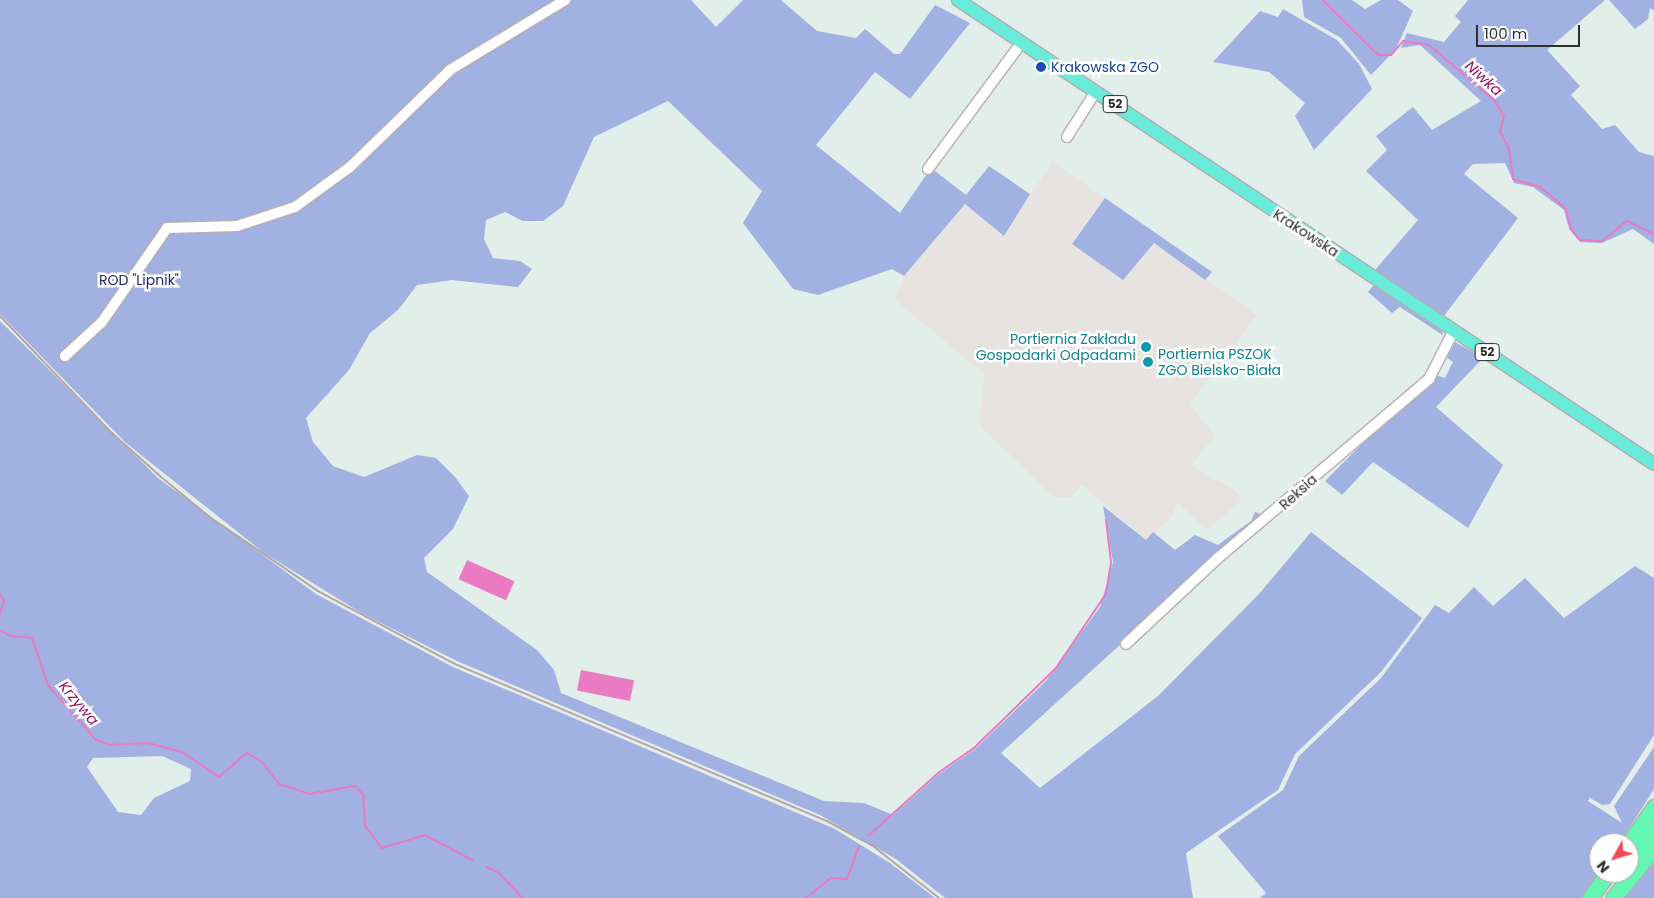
<!DOCTYPE html>
<html>
<head>
<meta charset="utf-8">
<style>
	body { margin:0 }
	#map { position:relative; width:1654px; height:898px; overflow:hidden; background:#e1eeea; font-family:Poppins,sans-serif }
	div>[style] { position:absolute }
	[style*='--x'] { left:calc(var(--x)*1px); top:calc(var(--y)*1px); width:calc(var(--w)*1px); rotate:calc(var(--a)*1deg) }
	.industrial>* { inset:0; background:#e7e3e1 }
	.green>* { inset:0; background:#a1b1e2 }
	.water>* { inset:0; background:#ea7ac2; transform-origin:0 0 }
	.stream>* { height:2px; margin:-1px; padding:0 1px; transform-origin:1px; border-radius:1px; background:#ea7ac2 }
	.roads { filter:drop-shadow(1px 0 #b9aeaf) drop-shadow(-1px 0 #b9aeaf) drop-shadow(0 1px #b9aeaf) drop-shadow(0 -1px #b9aeaf) }
	.minor>* { height:10px; margin:-5px; padding:0 5px; transform-origin:5px; border-radius:5px; background:#fff }
	.major>* { height:12px; margin:-6px; padding:0 6px; transform-origin:6px; border-radius:6px; background:#69ebd9 }
	.highway>* { height:15px; margin:-7.5px; padding:0 7.5px; transform-origin:7.5px; border-radius:7.5px; background:#63f7b1 }
	.rail>* { height:2px; margin:-1px; padding:0 1px; transform-origin:1px; border-radius:1px; background:#b7a4a5 }
	.dots>* { width:14px; height:14px; translate:-50% -50%; box-sizing:border-box; border:2px solid #fff; border-radius:50% }
	span { translate:-50% -50%; white-space:nowrap; text-align:center; line-height:1.15; -webkit-text-stroke:5px #fff; paint-order:stroke }
	.shield-label span { padding:1px 4px; background:#fff; border:1px solid; border-radius:4px; -webkit-text-stroke-width:0 }
	.shield-label { font-size:12px; color:#2e2e2e; font-weight:700 }
	.transit-label { font-size:14px; color:#164399 }
	.left { translate:0 -50%; text-align:left }
	.street-label { font-size:14px; color:#2e2e2e }
	.park-label { font-size:14px; color:#1f276a }
	.culture-label { font-size:14px; color:#0d838f }
	.right { translate:-100% -50%; text-align:right }
	.water-label { font-size:15px; color:#9b1460; font-style:italic }
	.north { position:absolute; left:1589px; top:833px; width:50px; height:50px; box-sizing:border-box; background:#fff; border:1px solid #ababab; border-radius:50%; rotate:231deg; font-size:14px; font-weight:700; line-height:20px; text-align:center; color:#2e2e2e }
	.north::after { content:''; display:block; margin:auto; width:18px; height:22px; background:#f24a5a; clip-path:polygon(50% 0,100% 100%,50% 72%,0 100%) }
	.scale { position:absolute; left:1476px; top:25px; width:104px; height:22px; box-sizing:border-box; border:2px solid #2e2e2e; border-top:0; padding-left:6px; font-size:15px; line-height:18px; white-space:nowrap; color:#2e2e2e; -webkit-text-stroke:4px #fff; paint-order:stroke }
</style>
</head>
<body>
<div id="map">
	<div class="industrial">
		<i style="clip-path:polygon(1052px 162px,1105px 198px,1072px 243px,1154px 242px,1257px 315px,1190px 404px,1215px 436px,1191px 465px,1237px 492px,1241px 500px,1207px 530px,1178px 503px,1170px 519px,1146px 540px,1082px 485px,1070px 497px,1054px 497px,981px 427px,979px 416px,985px 375px,895px 300px,904px 276px,965px 204px,1004px 235px)"></i>
	</div>
	<div class="green">
		<i style="clip-path:polygon(0 0,691px 0,716px 27px,743px 0,781px 0,817px 31px,856px 38px,865px 29px,894px 54px,900px 54px,935px 5px,970px 23px,910px 99px,875px 72px,816px 145px,900px 213px,931px 168px,966px 195px,989px 166px,1030px 194px,1004px 236px,965px 204px,904px 276px,892px 269px,818px 295px,793px 289px,743px 223px,762px 191px,668px 101px,594px 137px,563px 206px,543px 221px,523px 221px,505px 212px,486px 220px,484px 239px,493px 258px,520px 261px,532px 269px,518px 287px,452px 280px,417px 285px,398px 310px,370px 333px,349px 370px,306px 418px,313px 442px,333px 466px,364px 477px,417px 455px,436px 458px,455px 477px,469px 496px,453px 529px,424px 558px,427px 572px,537px 650px,554px 670px,561px 693px,824px 801px,864px 803px,893px 815px,939px 774px,975px 749px,1046px 681px,1100px 607px,1113px 562px,1103px 506px,1146px 540px,1153px 532px,1175px 550px,1195px 535px,1218px 545px,1251px 521px,1255px 512px,1263px 515px,1001px 753px,1040px 788px,1158px 696px,1259px 594px,1311px 532px,1422px 618px,1381px 672px,1295px 754px,1278px 790px,1186px 853px,1193px 898px,945px 898px,896px 859px,820px 815px,457px 661px,363px 614px,264px 553px,126px 443px,0 314px)"></i>
		<i style="clip-path:polygon(1302px 0,1352px 0,1365px 9px,1381px 0,1398px 0,1413px 11px,1396px 49px,1371px 75px,1341px 38px,1304px 17px)"></i>
		<i style="clip-path:polygon(1468px 0,1605px 0,1547px 50px,1580px 86px,1571px 95px,1602px 129px,1615px 125px,1639px 152px,1654px 156px,1654px 244px,1633px 229px,1602px 243px,1580px 242px,1569px 229px,1564px 210px,1533px 187px,1514px 183px,1505px 163px,1473px 164px,1464px 174px,1518px 218px,1444px 316px,1375px 270px,1418px 220px,1366px 171px,1387px 150px,1376px 136px,1413px 107px,1432px 130px,1481px 101px,1420px 45px,1401px 48px,1407px 33px,1444px 42px,1461px 22px,1455px 16px)"></i>
		<i style="clip-path:polygon(1609px 0,1654px 0,1654px 11px,1650px 8px,1648px 19px,1635px 29px)"></i>
		<i style="clip-path:polygon(1283px 9px,1337px 40px,1359px 64px,1372px 89px,1314px 150px,1295px 116px,1305px 103px,1269px 72px,1213px 62px,1260px 11px,1278px 17px)"></i>
		<i style="clip-path:polygon(1105px 198px,1212px 272px,1205px 280px,1154px 243px,1123px 280px,1072px 244px)"></i>
		<i style="clip-path:polygon(1374px 285px,1440px 329px,1444px 336px,1400px 307px,1392px 313px,1368px 292px)"></i>
		<i style="clip-path:polygon(evenodd,0 321px,158px 478px,316px 594px,453px 667px,835px 829px,890px 863px,935px 898px,0 898px,0 321px,162px 756px,191px 769px,190px 781px,154px 798px,141px 815px,118px 812px,87px 767px,93px 758px,162px 756px)"></i>
		<i style="clip-path:polygon(1455px 342px,1483px 358px,1436px 407px,1503px 465px,1468px 528px,1373px 462px,1342px 495px,1325px 481px,1398px 408px,1438px 376px,1445px 378px,1453px 362px,1447px 358px)"></i>
		<i style="clip-path:polygon(1635px 566px,1654px 578px,1654px 735px,1610px 804px,1602px 805px,1590px 798px,1588px 801px,1622px 823px,1614px 806px,1654px 747px,1654px 789px,1620px 843px,1599px 843px,1599px 872px,1581px 898px,1260px 898px,1266px 893px,1218px 836px,1283px 790px,1299px 756px,1381px 678px,1435px 605px,1449px 613px,1474px 587px,1493px 606px,1525px 578px,1564px 618px)"></i>
		<i style="clip-path:polygon(1654px 858px,1654px 898px,1622px 898px)"></i>
	</div>
	<div class="water">
		<i style="left:467px;top:560px;width:52px;height:21px;rotate:24deg"></i>
		<i style="left:581px;top:670px;width:54px;height:21px;rotate:11deg"></i>
	</div>
	<div class="stream">
		<i style="--x:1323;--y:0;--w:78;--a:45"></i>
		<i style="--x:1378;--y:55;--w:13;--a:0"></i>
		<i style="--x:1391;--y:55;--w:18;--a:-49"></i>
		<i style="--x:1403;--y:41;--w:26;--a:9"></i>
		<i style="--x:1429;--y:45;--w:87;--a:40.3"></i>
		<i style="--x:1495;--y:101;--w:17;--a:59"></i>
		<i style="--x:1504;--y:116;--w:16;--a:104"></i>
		<i style="--x:1500;--y:132;--w:19;--a:62"></i>
		<i style="--x:1509;--y:149;--w:30;--a:82"></i>
		<i style="--x:1513;--y:179;--w:28;--a:17"></i>
		<i style="--x:1540;--y:187;--w:34;--a:40"></i>
		<i style="--x:1566;--y:209;--w:21;--a:76"></i>
		<i style="--x:1571;--y:229;--w:14;--a:51"></i>
		<i style="--x:1580;--y:240;--w:22;--a:3"></i>
		<i style="--x:1602;--y:241;--w:32;--a:-39"></i>
		<i style="--x:1627;--y:221;--w:30;--a:26"></i>
		<i style="--x:0;--y:594;--w:8;--a:60"></i>
		<i style="--x:4;--y:601;--w:14;--a:107"></i>
		<i style="--x:0;--y:630;--w:13;--a:29"></i>
		<i style="--x:11;--y:636;--w:21;--a:5"></i>
		<i style="--x:32;--y:638;--w:50;--a:71.2"></i>
		<i style="--x:48;--y:685;--w:73;--a:48.9"></i>
		<i style="--x:96;--y:740;--w:15;--a:20"></i>
		<i style="--x:110;--y:745;--w:38;--a:-3"></i>
		<i style="--x:148;--y:743;--w:35;--a:15"></i>
		<i style="--x:182;--y:752;--w:45;--a:34"></i>
		<i style="--x:219;--y:777;--w:37;--a:-41"></i>
		<i style="--x:247;--y:753;--w:17;--a:31"></i>
		<i style="--x:262;--y:762;--w:28;--a:52"></i>
		<i style="--x:279;--y:784;--w:32;--a:18"></i>
		<i style="--x:309;--y:794;--w:46;--a:-10.1"></i>
		<i style="--x:354;--y:786;--w:12;--a:42"></i>
		<i style="--x:363;--y:794;--w:32;--a:86"></i>
		<i style="--x:365;--y:826;--w:28;--a:52"></i>
		<i style="--x:382;--y:848;--w:45;--a:-16.8"></i>
		<i style="--x:425;--y:835;--w:55;--a:28"></i>
		<i style="--x:869;--y:835;--w:93;--a:-41.9"></i>
		<i style="--x:938;--y:773;--w:44;--a:-34.8"></i>
		<i style="--x:974;--y:748;--w:115;--a:-44.3"></i>
		<i style="--x:1056;--y:668;--w:89;--a:-56"></i>
		<i style="--x:1106;--y:594;--w:32;--a:-81"></i>
		<i style="--x:1111;--y:562;--w:42;--a:-96.8"></i>
		<i style="--x:486;--y:867;--w:14;--a:25"></i>
		<i style="--x:499;--y:873;--w:34;--a:47"></i>
		<i style="--x:806;--y:898;--w:32;--a:-39"></i>
		<i style="--x:831;--y:878;--w:16;--a:4"></i>
		<i style="--x:847;--y:879;--w:35;--a:-70"></i>
	</div>
	<div class="roads">
		<div class="minor">
			<i style="--x:1067;--y:137;--w:54;--a:-57.8"></i>
			<i style="--x:928;--y:169;--w:158;--a:-53.5"></i>
			<i style="--x:65;--y:356;--w:50;--a:-42.6"></i>
			<i style="--x:102;--y:322;--w:114;--a:-55.3"></i>
			<i style="--x:167;--y:228;--w:70;--a:-1.6"></i>
			<i style="--x:237;--y:226;--w:61;--a:-18.1"></i>
			<i style="--x:295;--y:207;--w:68;--a:-36"></i>
			<i style="--x:350;--y:167;--w:139;--a:-44.1"></i>
			<i style="--x:450;--y:70;--w:135;--a:-31.3"></i>
			<i style="--x:1126;--y:644;--w:126;--a:-43.1"></i>
			<i style="--x:1218;--y:558;--w:277;--a:-40.3"></i>
			<i style="--x:1429;--y:379;--w:55;--a:-63"></i>
		</div>
		<div class="major">
			<i style="--x:958;--y:0;--w:836;--a:33.69"></i>
		</div>
		<div class="highway">
			<i style="--x:1629;--y:843;--w:44;--a:-55.2"></i>
			<i style="--x:1633;--y:860;--w:37;--a:-55"></i>
			<i style="--x:1590;--y:898;--w:31;--a:-54"></i>
			<i style="--x:1613;--y:898;--w:65;--a:-50.6"></i>
		</div>
	</div>
	<div class="rail">
		<i style="--x:0;--y:316;--w:162;--a:46.3"></i>
		<i style="--x:112;--y:433;--w:66;--a:41.9"></i>
		<i style="--x:161;--y:477;--w:65;--a:39.4"></i>
		<i style="--x:211;--y:518;--w:130;--a:34.3"></i>
		<i style="--x:318;--y:591;--w:155;--a:28.1"></i>
		<i style="--x:455;--y:664;--w:404;--a:22.9"></i>
		<i style="--x:827;--y:821;--w:52;--a:28.5"></i>
		<i style="--x:873;--y:846;--w:84;--a:38.2"></i>
	</div>
	<div class="dots">
		<i style="left:1041px;top:67px;background:#1a4fb4"></i>
		<i style="left:1146px;top:347px;background:#0f9aa8"></i>
		<i style="left:1148px;top:362px;background:#0f9aa8"></i>
	</div>
	<div class="shield-label">
		<span style="left:1115px;top:104px">52</span>
		<span style="left:1487px;top:352px">52</span>
	</div>
	<div class="transit-label">
		<span class="left" style="left:1051px;top:67px">Krakowska ZGO</span>
	</div>
	<div class="street-label">
		<span style="left:1306px;top:233px;rotate:33deg">Krakowska</span>
		<span style="left:1298px;top:492px;rotate:-42deg">Reksia</span>
	</div>
	<div class="park-label">
		<span style="left:139px;top:280px">ROD "Lipnik"</span>
	</div>
	<div class="culture-label">
		<span class="right" style="left:1136px;top:347px">Portiernia Zakładu<br>Gospodarki Odpadami</span>
		<span class="left" style="left:1158px;top:362px">Portiernia PSZOK<br>ZGO Bielsko-Biała</span>
	</div>
	<div class="water-label">
		<span style="left:1484px;top:78px;rotate:42deg">Niwka</span>
		<span style="left:79px;top:703px;rotate:50deg">Krzywa</span>
	</div>
	<div class="north">N</div>
	<div class="scale">100 m</div>
</div>
</body>
</html>
